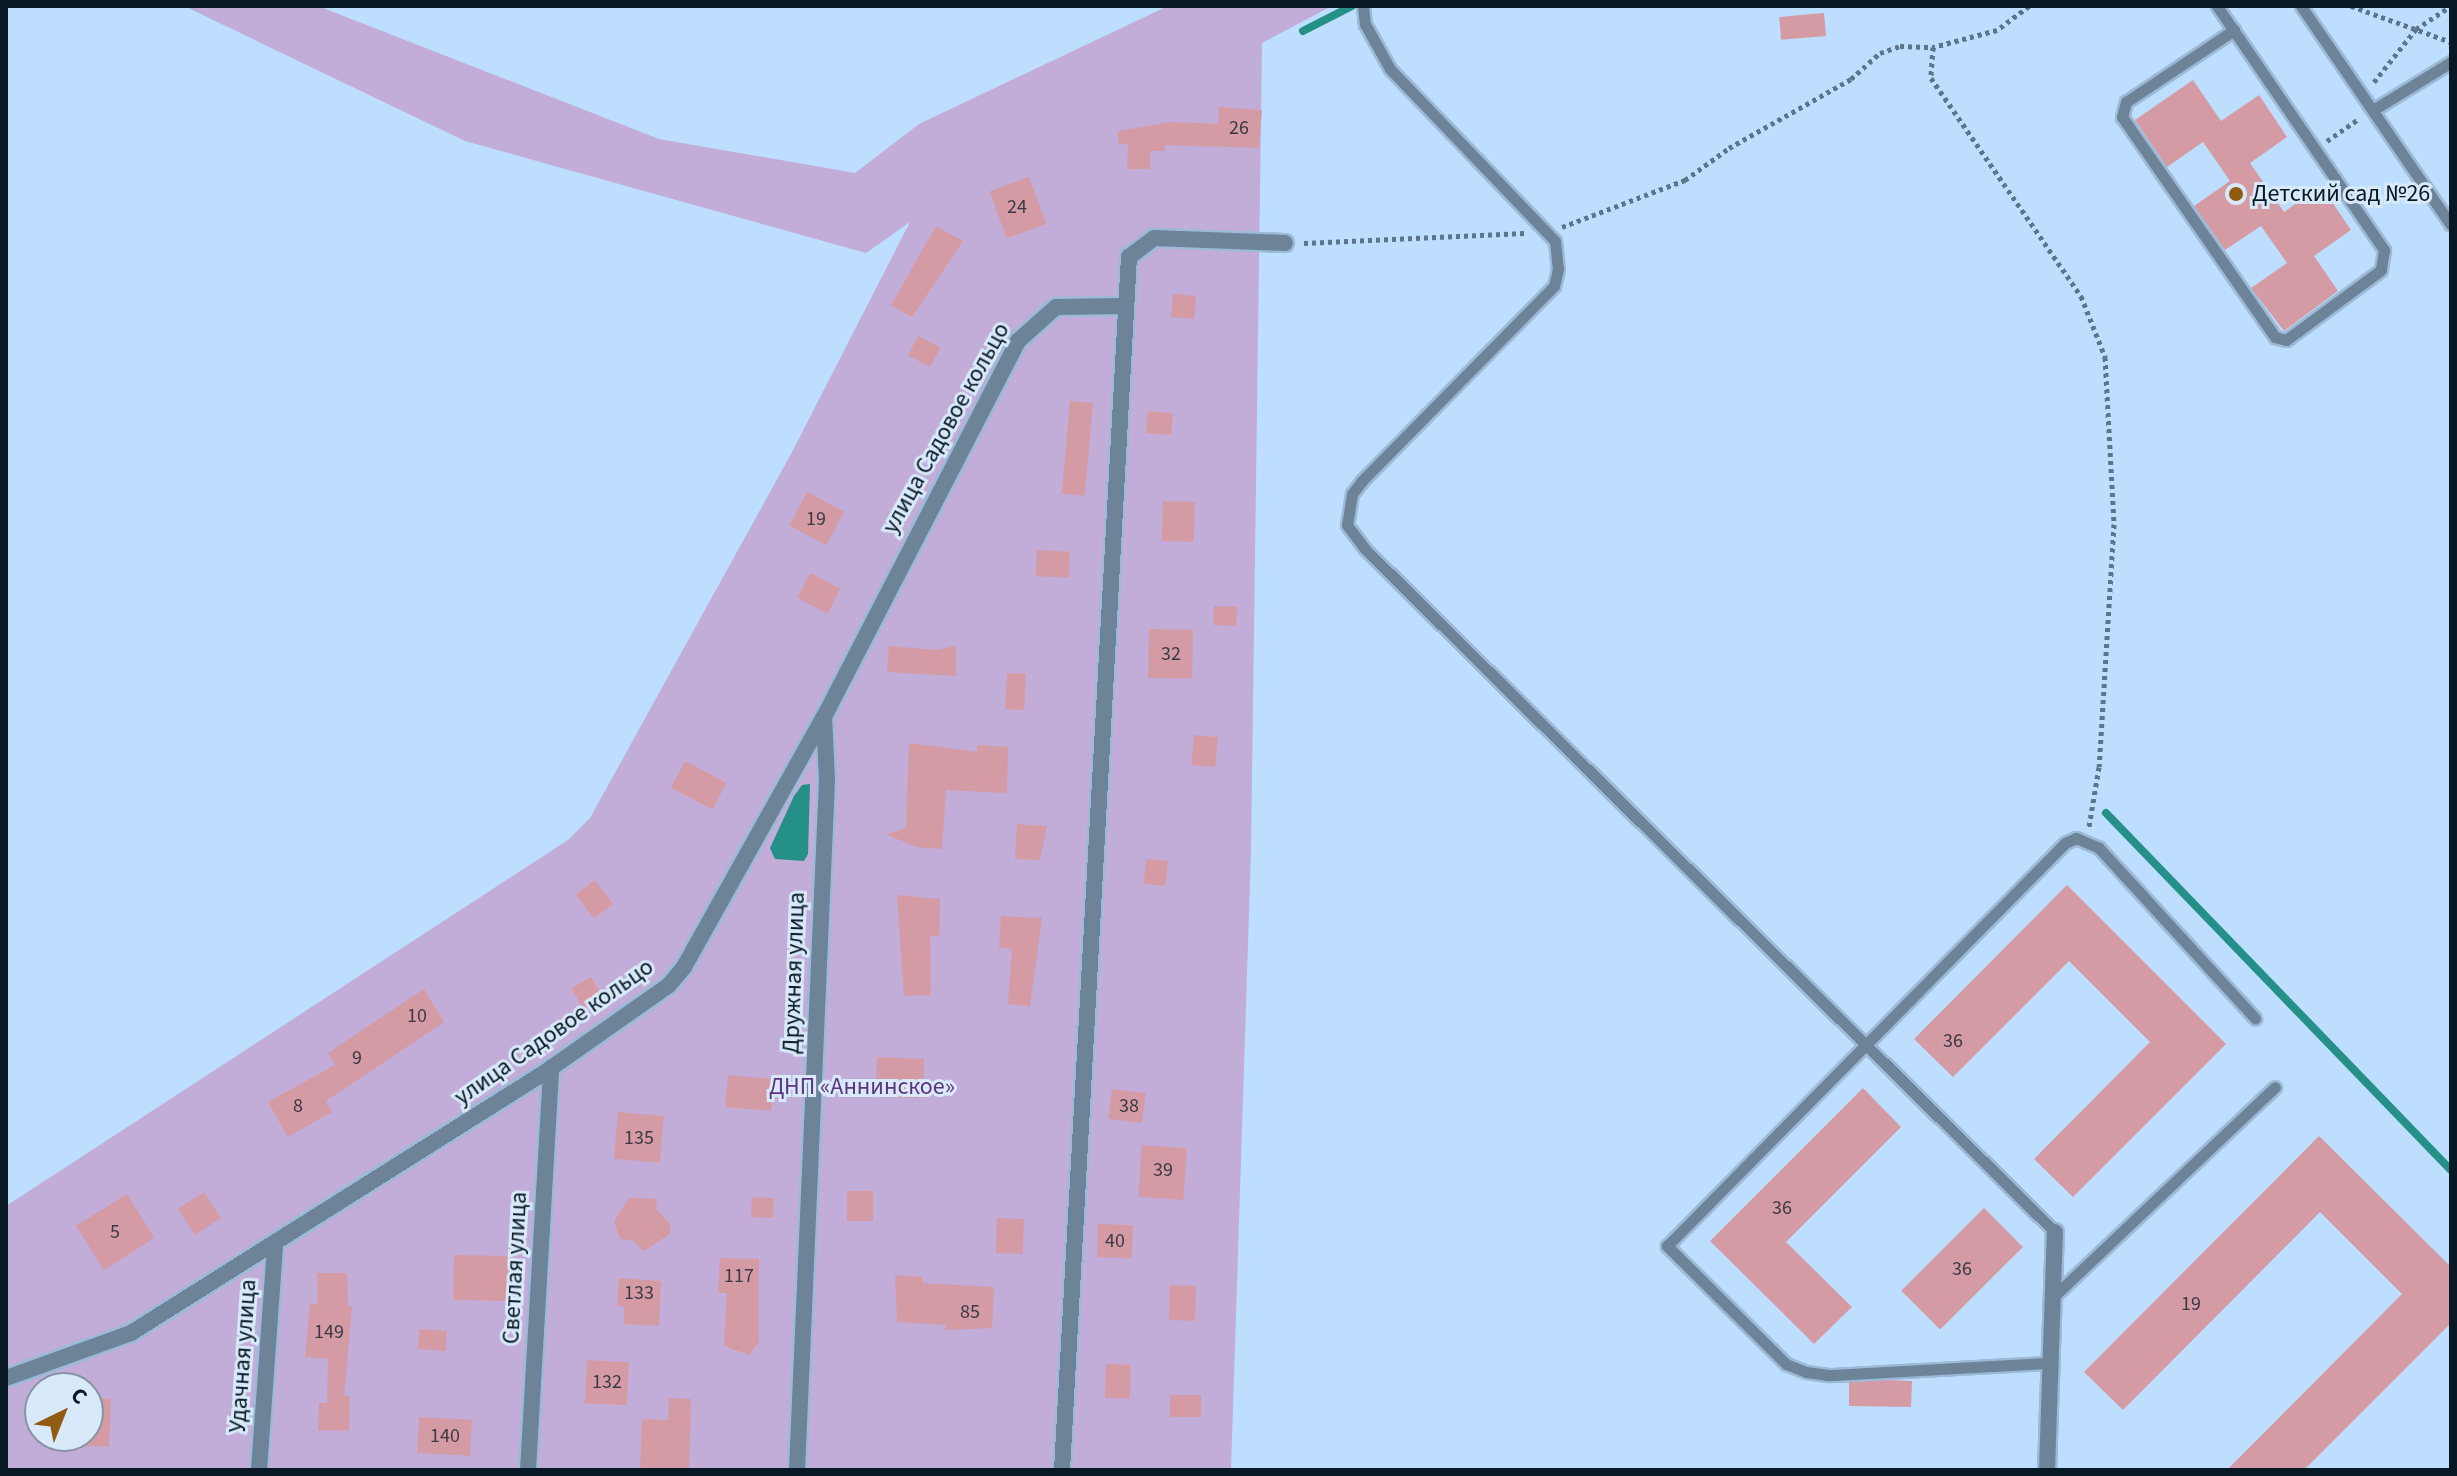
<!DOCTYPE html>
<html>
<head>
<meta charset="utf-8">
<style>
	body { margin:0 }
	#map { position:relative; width:2457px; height:1476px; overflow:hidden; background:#bddefe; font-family:"Source Sans 3",sans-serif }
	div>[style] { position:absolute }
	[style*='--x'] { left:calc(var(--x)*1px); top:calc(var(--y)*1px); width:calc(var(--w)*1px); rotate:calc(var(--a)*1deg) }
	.green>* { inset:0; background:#c2acd8 }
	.water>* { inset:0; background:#249088 }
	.stream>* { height:8px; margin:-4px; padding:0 4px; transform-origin:4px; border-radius:4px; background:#249088 }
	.building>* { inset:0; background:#d59ba5; transform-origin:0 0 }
	.path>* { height:5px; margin-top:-2.5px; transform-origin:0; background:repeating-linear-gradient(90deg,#5d758b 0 4px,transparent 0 8px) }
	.roads { filter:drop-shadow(2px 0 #9cbad7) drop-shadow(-2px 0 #9cbad7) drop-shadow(0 2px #9cbad7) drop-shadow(0 -2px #9cbad7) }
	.service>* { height:11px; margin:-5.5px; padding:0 5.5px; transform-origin:5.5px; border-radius:5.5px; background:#6c8398 }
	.minor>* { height:16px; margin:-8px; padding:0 8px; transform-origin:8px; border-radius:8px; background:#6c8398 }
	.dots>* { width:22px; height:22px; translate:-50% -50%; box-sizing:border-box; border:4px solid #d8e9f9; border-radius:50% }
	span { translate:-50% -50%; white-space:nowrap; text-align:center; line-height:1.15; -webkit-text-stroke:6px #d8e9f9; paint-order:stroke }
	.number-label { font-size:20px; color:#3b3945 }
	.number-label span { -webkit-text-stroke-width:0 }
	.poi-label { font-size:24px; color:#081825 }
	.left { translate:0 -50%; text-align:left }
	.street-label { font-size:24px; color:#081825 }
	.park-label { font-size:24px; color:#5e347e }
	.frame { position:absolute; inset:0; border:8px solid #081825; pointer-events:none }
	.north { position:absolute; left:24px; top:1372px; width:80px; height:80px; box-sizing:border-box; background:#d8e9f9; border:2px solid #8595a4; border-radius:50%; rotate:43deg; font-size:22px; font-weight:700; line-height:32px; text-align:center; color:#081825 }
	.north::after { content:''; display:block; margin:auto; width:28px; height:36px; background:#915b11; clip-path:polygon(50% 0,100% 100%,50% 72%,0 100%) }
</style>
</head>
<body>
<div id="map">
	<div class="green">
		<i style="clip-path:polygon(evenodd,184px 6px,318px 6px,659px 139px,855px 173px,919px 124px,1168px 6px,1332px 6px,1262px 43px,1251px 851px,1231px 1470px,6px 1470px,6px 1206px,568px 840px,590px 818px,791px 454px,910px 222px,866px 253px,465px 141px,184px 6px,40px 1388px,88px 1388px,88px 1436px,40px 1436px,40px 1388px)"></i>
	</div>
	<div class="water">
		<i style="clip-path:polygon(810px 784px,808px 854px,804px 861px,775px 859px,770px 848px,794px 796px,802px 785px)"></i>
	</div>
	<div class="stream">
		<i style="--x:1303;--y:31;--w:55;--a:-27"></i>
		<i style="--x:2106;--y:813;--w:496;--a:46"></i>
	</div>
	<div class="building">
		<i style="left:1824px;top:13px;width:23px;height:45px;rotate:85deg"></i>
		<i style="clip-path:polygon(2193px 80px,2221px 121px,2259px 95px,2287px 137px,2250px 163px,2284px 212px,2321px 186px,2351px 230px,2314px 256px,2338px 291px,2284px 331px,2251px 288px,2287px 263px,2261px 226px,2225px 250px,2194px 206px,2230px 181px,2203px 142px,2167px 167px,2135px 120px)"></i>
		<i style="clip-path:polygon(1219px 107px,1262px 110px,1259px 148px,1165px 145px,1165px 151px,1150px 151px,1150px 169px,1127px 169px,1128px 144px,1118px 143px,1118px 131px,1171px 122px,1218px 124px)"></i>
		<i style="left:1029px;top:177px;width:50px;height:42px;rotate:70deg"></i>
		<i style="clip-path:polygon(936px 226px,963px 241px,912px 317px,891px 305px)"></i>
		<i style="left:1173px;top:294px;width:23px;height:23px;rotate:5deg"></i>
		<i style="left:918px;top:336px;width:25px;height:22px;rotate:27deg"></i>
		<i style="left:1070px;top:401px;width:23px;height:93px;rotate:5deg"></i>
		<i style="left:1148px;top:411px;width:25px;height:22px;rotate:5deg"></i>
		<i style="left:807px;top:492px;width:42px;height:38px;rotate:28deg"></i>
		<i style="left:1163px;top:501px;width:32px;height:40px;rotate:2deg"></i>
		<i style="left:1037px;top:550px;width:33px;height:26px;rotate:3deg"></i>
		<i style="left:810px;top:573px;width:34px;height:28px;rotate:27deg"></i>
		<i style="left:1214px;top:606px;width:23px;height:19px;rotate:2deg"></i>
		<i style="left:1149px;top:629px;width:44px;height:49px;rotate:1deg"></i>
		<i style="clip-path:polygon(889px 646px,936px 650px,956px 646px,956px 676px,887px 672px)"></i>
		<i style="left:1007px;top:673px;width:19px;height:36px;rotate:3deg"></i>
		<i style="left:1194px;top:735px;width:24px;height:30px;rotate:5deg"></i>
		<i style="clip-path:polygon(909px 743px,977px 752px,977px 745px,1008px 747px,1007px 793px,946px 790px,942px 849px,916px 847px,886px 834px,906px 828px)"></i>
		<i style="left:685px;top:761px;width:47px;height:30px;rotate:28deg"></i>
		<i style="clip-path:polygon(1017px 824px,1047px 826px,1040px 860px,1015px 859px)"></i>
		<i style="left:1146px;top:859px;width:22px;height:25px;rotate:5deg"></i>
		<i style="left:595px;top:880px;width:30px;height:24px;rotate:53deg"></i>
		<i style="clip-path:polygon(2067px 885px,2226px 1044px,2073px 1197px,2034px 1159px,2150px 1042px,2069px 961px,1953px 1077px,1914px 1039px)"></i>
		<i style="clip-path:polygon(897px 895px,940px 899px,939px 936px,930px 936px,931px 995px,904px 996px)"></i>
		<i style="clip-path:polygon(1001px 916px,1042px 918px,1030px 1006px,1008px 1004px,1012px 949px,999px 948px)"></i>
		<i style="left:591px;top:977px;width:23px;height:23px;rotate:59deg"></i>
		<i style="clip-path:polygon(424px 989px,444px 1022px,326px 1101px,332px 1112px,288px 1137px,268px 1102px,335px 1065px,328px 1053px)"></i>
		<i style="clip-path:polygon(877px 1057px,924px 1059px,923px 1098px,883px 1097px,884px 1089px,876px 1089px)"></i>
		<i style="left:728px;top:1075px;width:46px;height:32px;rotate:5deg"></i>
		<i style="clip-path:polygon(1863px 1088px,1901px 1127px,1786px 1242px,1852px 1307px,1814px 1344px,1710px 1241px)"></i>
		<i style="left:1112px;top:1089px;width:34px;height:30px;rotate:7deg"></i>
		<i style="left:618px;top:1112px;width:46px;height:47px;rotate:5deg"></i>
		<i style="clip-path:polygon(2319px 1136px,2451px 1267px,2451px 1323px,2304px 1470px,2227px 1470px,2402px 1294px,2320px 1212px,2123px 1410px,2084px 1372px)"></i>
		<i style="left:1142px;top:1145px;width:45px;height:52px;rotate:4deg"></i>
		<i style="left:847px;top:1191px;width:26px;height:30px"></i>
		<i style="left:204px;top:1192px;width:31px;height:31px;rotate:57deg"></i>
		<i style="left:127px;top:1194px;width:52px;height:60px;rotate:58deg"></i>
		<i style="left:752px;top:1197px;width:22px;height:20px;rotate:3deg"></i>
		<i style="clip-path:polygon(629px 1198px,657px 1199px,656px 1209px,670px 1224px,670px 1234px,644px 1251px,632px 1240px,620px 1239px,614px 1221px)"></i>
		<i style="left:1984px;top:1208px;width:55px;height:117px;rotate:45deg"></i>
		<i style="left:997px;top:1218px;width:27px;height:35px;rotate:2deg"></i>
		<i style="left:1098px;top:1224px;width:35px;height:33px;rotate:2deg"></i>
		<i style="left:454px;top:1255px;width:56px;height:45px;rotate:1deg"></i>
		<i style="clip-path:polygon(720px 1258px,759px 1259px,759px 1342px,749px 1355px,724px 1346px,727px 1293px,718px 1293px)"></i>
		<i style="clip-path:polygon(317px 1273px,347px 1273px,348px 1306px,352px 1307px,344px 1396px,350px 1396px,349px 1431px,318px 1430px,319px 1403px,327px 1403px,328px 1359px,305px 1357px,310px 1303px,318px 1304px)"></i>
		<i style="clip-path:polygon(895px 1275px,923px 1277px,923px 1283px,994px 1287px,992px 1328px,945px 1330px,946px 1325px,897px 1322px)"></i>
		<i style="clip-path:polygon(619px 1278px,661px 1281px,659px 1326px,624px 1324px,624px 1307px,617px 1306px)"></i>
		<i style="left:1170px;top:1285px;width:26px;height:35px;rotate:2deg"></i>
		<i style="left:419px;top:1329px;width:28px;height:20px;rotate:4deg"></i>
		<i style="left:587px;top:1360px;width:42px;height:43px;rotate:3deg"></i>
		<i style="left:1106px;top:1364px;width:25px;height:34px;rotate:2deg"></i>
		<i style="clip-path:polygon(1883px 1380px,1912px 1381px,1911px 1407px,1849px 1406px,1849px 1382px)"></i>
		<i style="left:1170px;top:1395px;width:31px;height:22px"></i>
		<i style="left:88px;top:1398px;width:23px;height:48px;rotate:2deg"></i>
		<i style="clip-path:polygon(669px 1398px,691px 1399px,689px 1470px,640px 1470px,642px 1419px,668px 1420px)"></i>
		<i style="left:419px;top:1417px;width:53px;height:36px;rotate:3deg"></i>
	</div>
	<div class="path">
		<i style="--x:2029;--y:6;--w:40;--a:143"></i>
		<i style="--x:1997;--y:30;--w:66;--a:165.1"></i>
		<i style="--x:1933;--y:47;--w:31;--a:94"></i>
		<i style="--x:1931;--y:78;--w:265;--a:55.5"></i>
		<i style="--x:2081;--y:296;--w:66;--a:68.5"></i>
		<i style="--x:2105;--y:357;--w:167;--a:86.9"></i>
		<i style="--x:2114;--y:524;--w:243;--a:93.5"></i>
		<i style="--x:2099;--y:767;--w:61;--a:99.5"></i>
		<i style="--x:2351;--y:6;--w:106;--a:19.8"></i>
		<i style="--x:2374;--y:82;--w:68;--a:-51.6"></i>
		<i style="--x:2416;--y:29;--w:42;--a:-33.3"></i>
		<i style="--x:2327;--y:141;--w:38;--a:-35"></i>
		<i style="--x:1562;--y:227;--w:132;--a:-20.9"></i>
		<i style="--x:1685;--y:180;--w:54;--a:-36"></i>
		<i style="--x:1729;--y:148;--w:140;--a:-29.5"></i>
		<i style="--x:1851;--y:79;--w:39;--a:-42"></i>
		<i style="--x:1880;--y:53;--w:21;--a:-19"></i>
		<i style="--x:1900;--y:46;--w:33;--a:2"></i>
		<i style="--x:1304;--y:243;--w:221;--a:-2.6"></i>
	</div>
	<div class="roads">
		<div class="service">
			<i style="--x:1363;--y:6;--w:18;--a:84"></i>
			<i style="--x:1365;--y:24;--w:51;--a:60.9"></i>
			<i style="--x:1390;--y:69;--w:238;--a:46.2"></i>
			<i style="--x:1555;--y:241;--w:28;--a:84"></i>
			<i style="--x:1558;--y:269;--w:17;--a:103"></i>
			<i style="--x:1554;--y:286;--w:274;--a:134.6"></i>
			<i style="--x:1362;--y:481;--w:16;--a:128"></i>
			<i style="--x:1352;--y:494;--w:31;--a:99"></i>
			<i style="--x:1347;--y:525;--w:30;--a:53"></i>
			<i style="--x:1365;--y:549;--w:971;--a:44.71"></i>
			<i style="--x:2217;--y:6;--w:296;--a:55.6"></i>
			<i style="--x:2384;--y:250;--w:20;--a:99"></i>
			<i style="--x:2381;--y:270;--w:118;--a:143.6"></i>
			<i style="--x:2286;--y:340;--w:11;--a:-165"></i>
			<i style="--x:2275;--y:337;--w:268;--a:-124.8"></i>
			<i style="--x:2122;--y:117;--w:16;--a:-75"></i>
			<i style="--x:2126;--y:102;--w:130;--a:-33.7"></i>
			<i style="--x:2301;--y:6;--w:265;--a:55.6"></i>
			<i style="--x:2373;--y:110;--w:92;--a:-31.6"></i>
			<i style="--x:2051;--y:1299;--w:308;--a:-43.4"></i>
			<i style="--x:2046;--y:1363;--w:218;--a:176.8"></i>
			<i style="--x:1828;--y:1375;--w:22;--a:-172"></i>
			<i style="--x:1806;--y:1372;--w:22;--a:-158"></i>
			<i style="--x:1786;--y:1364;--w:168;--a:-135.2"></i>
			<i style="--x:1667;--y:1246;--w:566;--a:-45.36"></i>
			<i style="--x:2065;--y:843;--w:12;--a:-24"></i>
			<i style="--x:2076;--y:838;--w:25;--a:23"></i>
			<i style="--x:2099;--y:848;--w:231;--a:47.5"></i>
		</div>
		<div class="minor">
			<i style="--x:6;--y:1378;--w:133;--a:-19.8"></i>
			<i style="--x:131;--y:1333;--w:497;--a:-32.2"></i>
			<i style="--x:551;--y:1068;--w:144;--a:-35.1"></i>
			<i style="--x:669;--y:985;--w:23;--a:-50"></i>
			<i style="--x:684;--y:967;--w:287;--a:-60.8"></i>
			<i style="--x:824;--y:717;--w:423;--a:-62.7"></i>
			<i style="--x:1018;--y:341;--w:51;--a:-41.8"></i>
			<i style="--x:1056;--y:307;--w:67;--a:-0.9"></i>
			<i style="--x:259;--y:1470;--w:226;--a:-85.9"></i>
			<i style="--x:528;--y:1470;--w:403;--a:-86.7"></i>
			<i style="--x:797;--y:1470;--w:691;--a:-87.51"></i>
			<i style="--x:827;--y:780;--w:63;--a:-92.7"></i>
			<i style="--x:1062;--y:1470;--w:1215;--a:-86.84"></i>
			<i style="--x:1129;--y:257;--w:31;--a:-37"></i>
			<i style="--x:1154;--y:238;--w:131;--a:2.2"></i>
			<i style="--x:2047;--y:1470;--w:238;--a:-88.1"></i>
		</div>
	</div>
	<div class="dots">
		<i style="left:2236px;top:194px;background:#915b11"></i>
	</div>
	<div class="number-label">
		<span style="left:1239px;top:128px">26</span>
		<span style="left:1017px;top:207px">24</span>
		<span style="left:816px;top:519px">19</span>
		<span style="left:1171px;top:654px">32</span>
		<span style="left:417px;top:1016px">10</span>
		<span style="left:1953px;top:1041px">36</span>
		<span style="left:357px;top:1058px">9</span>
		<span style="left:298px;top:1106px">8</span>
		<span style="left:1129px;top:1106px">38</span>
		<span style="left:639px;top:1138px">135</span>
		<span style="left:1163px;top:1170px">39</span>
		<span style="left:1782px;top:1208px">36</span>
		<span style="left:115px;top:1232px">5</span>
		<span style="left:1115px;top:1241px">40</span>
		<span style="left:1962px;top:1269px">36</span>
		<span style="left:739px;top:1276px">117</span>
		<span style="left:639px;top:1293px">133</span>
		<span style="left:2191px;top:1304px">19</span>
		<span style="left:970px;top:1312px">85</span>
		<span style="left:329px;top:1332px">149</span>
		<span style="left:607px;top:1382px">132</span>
		<span style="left:445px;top:1436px">140</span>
	</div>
	<div class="poi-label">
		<span class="left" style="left:2252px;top:194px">Детский сад №26</span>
	</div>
	<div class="street-label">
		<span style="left:946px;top:428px;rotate:-61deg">улица Садовое кольцо</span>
		<span style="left:794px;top:973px;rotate:-88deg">Дружная улица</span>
		<span style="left:554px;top:1032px;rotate:-35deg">улица Садовое кольцо</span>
		<span style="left:515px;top:1268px;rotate:-87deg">Светлая улица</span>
		<span style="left:243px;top:1356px;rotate:-86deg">Удачная улица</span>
	</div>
	<div class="park-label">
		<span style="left:862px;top:1087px">ДНП «Аннинское»</span>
	</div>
	<div class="frame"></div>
	<div class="north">С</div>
</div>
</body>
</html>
